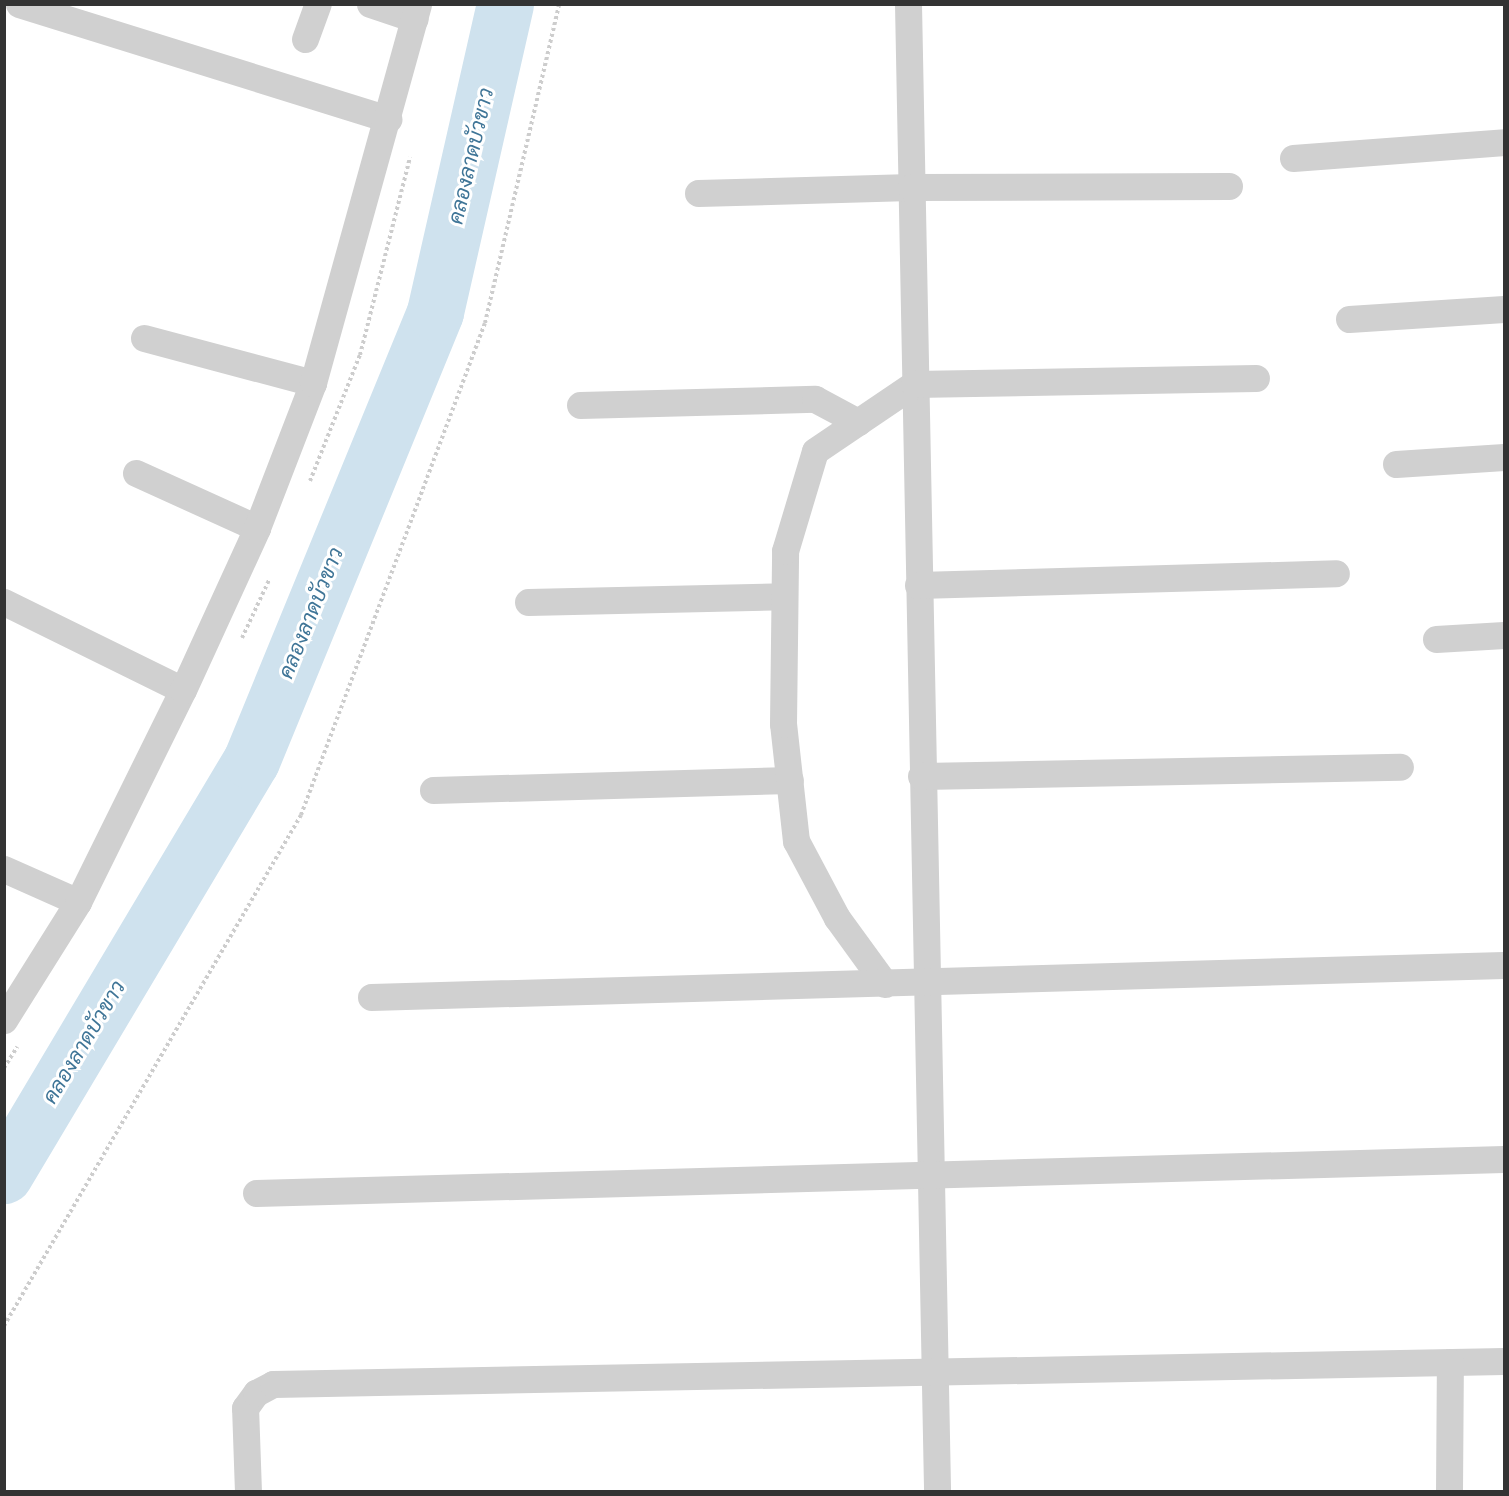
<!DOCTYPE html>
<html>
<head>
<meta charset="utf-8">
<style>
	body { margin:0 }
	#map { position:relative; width:1509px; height:1496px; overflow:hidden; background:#fff; font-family:Rubik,Sarabun,sans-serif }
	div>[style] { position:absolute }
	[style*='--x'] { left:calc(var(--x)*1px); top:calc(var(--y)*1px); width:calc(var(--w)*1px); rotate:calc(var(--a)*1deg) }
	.river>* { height:57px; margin:-28.5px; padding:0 28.5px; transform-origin:28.5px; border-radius:28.5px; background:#cfe2ee }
	.path>* { height:4px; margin-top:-2px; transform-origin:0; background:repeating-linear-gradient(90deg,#cdcdcd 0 3px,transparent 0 6px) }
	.street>* { height:27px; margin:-13.5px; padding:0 13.5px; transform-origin:13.5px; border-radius:13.5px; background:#d0d0d0 }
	span { translate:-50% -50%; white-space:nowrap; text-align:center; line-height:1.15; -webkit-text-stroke:6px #fff; paint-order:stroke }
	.water-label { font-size:21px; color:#3f7597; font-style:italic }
	.frame { position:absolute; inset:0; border:6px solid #333; pointer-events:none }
</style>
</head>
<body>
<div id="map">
	<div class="river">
		<i style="--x:4;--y:1175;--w:482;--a:-59.2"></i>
		<i style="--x:251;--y:761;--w:485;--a:-67.7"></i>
		<i style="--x:435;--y:312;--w:316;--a:-77.2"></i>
	</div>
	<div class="path">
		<i style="--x:310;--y:481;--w:136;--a:-68.4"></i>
		<i style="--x:360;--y:355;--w:204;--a:-75.8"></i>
		<i style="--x:242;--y:638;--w:64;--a:-65"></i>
		<i style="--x:4;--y:1068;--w:25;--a:-58"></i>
		<i style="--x:4;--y:1326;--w:591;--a:-59.83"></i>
		<i style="--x:301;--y:815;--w:525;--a:-69.5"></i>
		<i style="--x:485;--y:323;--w:327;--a:-76.9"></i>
	</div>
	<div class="street">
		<i style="--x:19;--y:4;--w:387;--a:17.3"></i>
		<i style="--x:370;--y:4;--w:47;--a:18.4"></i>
		<i style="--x:908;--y:4;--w:1488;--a:88.88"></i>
		<i style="--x:305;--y:39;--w:37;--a:-70"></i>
		<i style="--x:1293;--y:158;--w:212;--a:-4.3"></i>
		<i style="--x:698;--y:193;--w:213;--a:-1.6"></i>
		<i style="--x:911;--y:187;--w:318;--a:-0.2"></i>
		<i style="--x:1349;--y:319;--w:155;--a:-3.7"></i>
		<i style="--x:144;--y:338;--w:175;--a:14.9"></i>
		<i style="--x:580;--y:405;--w:235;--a:-1.5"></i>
		<i style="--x:815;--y:399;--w:49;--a:28.1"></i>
		<i style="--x:1396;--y:464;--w:108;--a:-3.7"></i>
		<i style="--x:136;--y:473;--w:133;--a:24.4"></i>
		<i style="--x:918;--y:585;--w:418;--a:-1.6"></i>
		<i style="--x:4;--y:602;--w:199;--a:26.2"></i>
		<i style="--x:528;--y:602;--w:256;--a:-1.3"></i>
		<i style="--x:1436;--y:639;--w:68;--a:-3.4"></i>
		<i style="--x:921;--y:776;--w:479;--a:-1.1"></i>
		<i style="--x:433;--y:790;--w:357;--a:-1.6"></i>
		<i style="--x:4;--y:869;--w:81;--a:24"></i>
		<i style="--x:885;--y:984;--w:82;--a:-126"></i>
		<i style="--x:837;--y:918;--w:87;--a:-118"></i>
		<i style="--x:796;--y:841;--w:118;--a:-96.3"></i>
		<i style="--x:783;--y:724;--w:173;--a:-89.3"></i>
		<i style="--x:785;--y:551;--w:104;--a:-73.3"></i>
		<i style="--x:815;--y:451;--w:120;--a:-34.1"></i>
		<i style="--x:914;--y:384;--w:342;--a:-1"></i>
		<i style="--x:371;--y:997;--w:1133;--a:-1.62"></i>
		<i style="--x:4;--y:1020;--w:139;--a:-57.9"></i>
		<i style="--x:78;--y:902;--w:237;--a:-63.7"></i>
		<i style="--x:183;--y:690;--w:178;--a:-65.4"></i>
		<i style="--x:257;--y:528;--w:155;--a:-68.9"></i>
		<i style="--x:313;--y:383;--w:393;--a:-74.5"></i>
		<i style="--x:256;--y:1193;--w:1248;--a:-1.56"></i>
		<i style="--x:248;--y:1492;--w:84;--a:-92"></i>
		<i style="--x:245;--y:1408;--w:19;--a:-54"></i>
		<i style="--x:256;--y:1393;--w:19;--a:-28"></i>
		<i style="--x:273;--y:1384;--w:1231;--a:-1.07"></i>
		<i style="--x:1449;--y:1492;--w:130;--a:-89.6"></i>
	</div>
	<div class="water-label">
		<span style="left:471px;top:156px;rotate:-77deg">คลองลาดบัวขาว</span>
		<span style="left:311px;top:613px;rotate:-68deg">คลองลาดบัวขาว</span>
		<span style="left:84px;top:1042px;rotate:-59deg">คลองลาดบัวขาว</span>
	</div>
	<div class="frame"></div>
</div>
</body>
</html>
